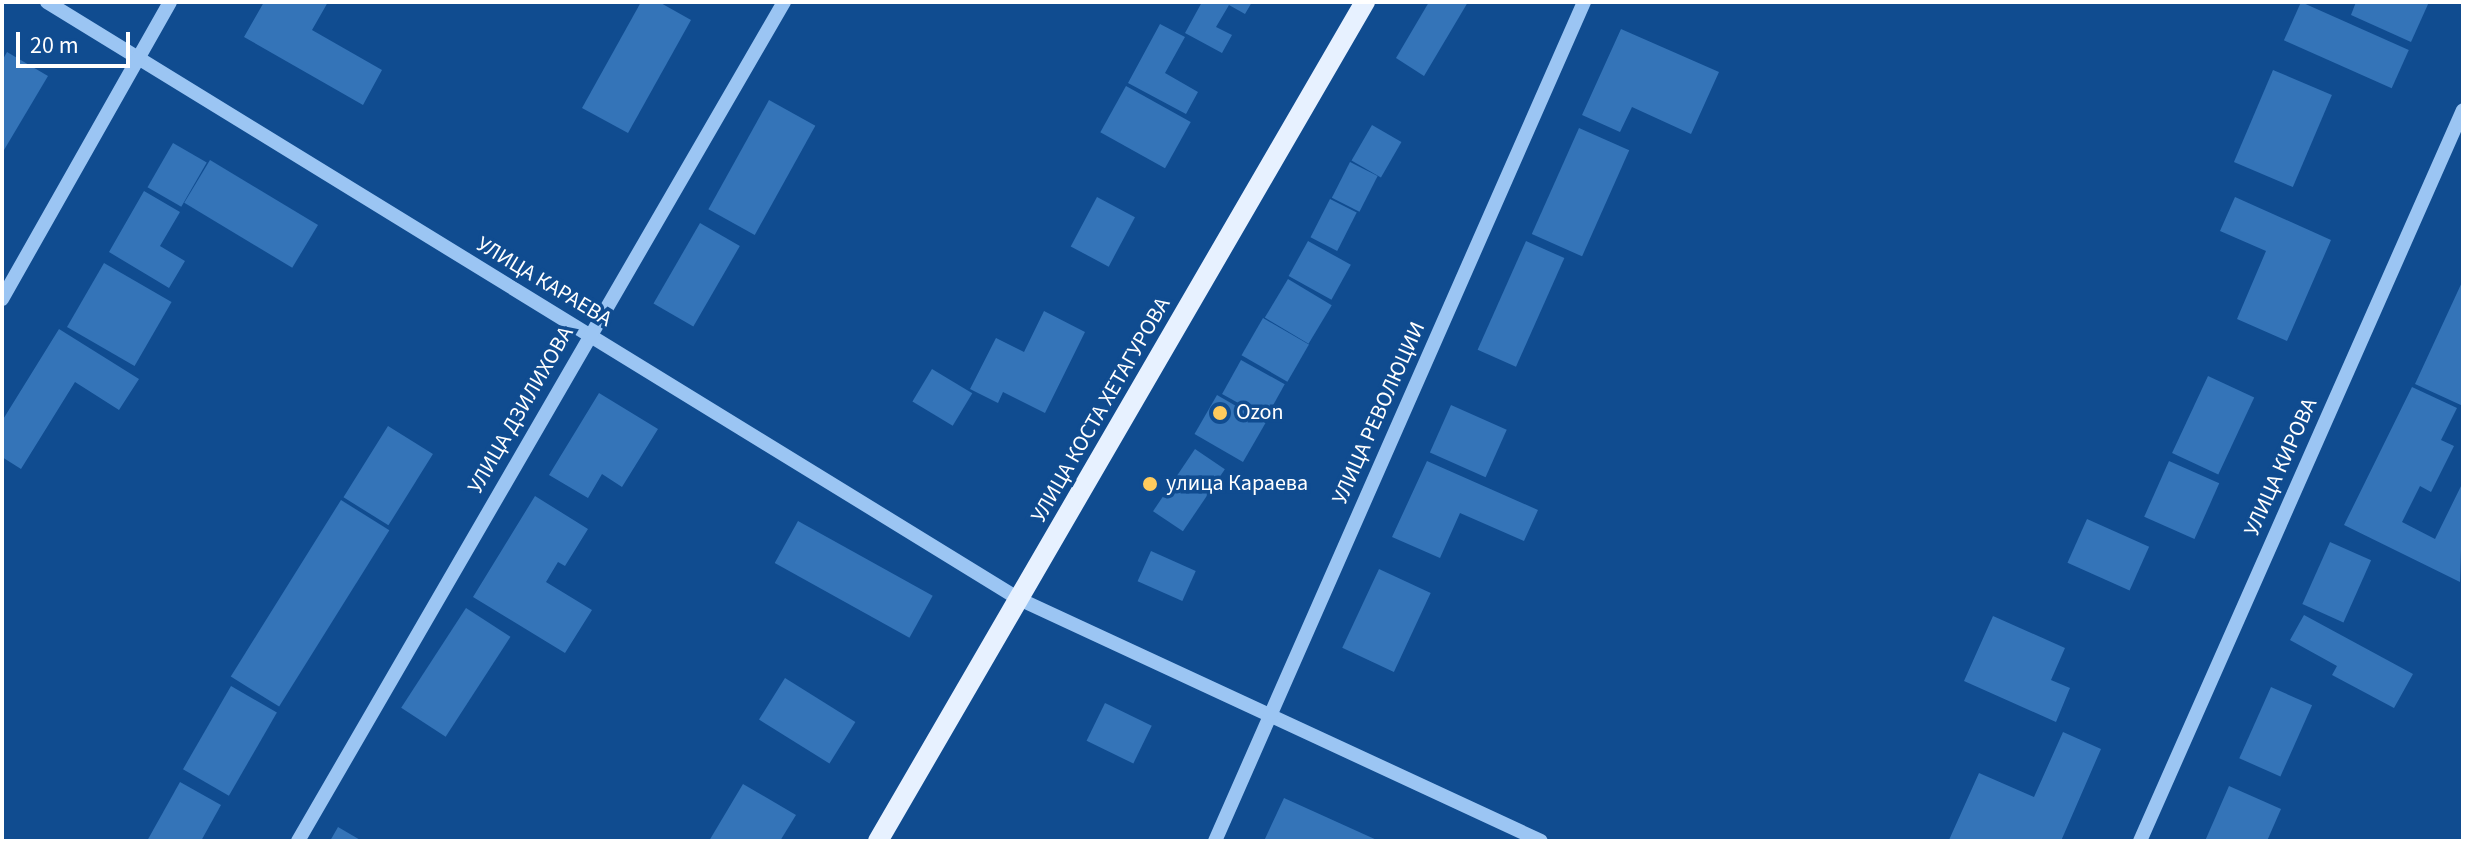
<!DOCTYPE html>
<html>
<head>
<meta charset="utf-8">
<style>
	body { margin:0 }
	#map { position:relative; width:2465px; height:843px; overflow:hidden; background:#104c90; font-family:"Source Sans 3",sans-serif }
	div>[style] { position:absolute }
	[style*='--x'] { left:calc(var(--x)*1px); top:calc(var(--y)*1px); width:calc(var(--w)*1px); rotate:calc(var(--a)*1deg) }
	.building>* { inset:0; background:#3474b8; transform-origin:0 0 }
	.minor>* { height:14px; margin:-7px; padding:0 7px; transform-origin:7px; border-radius:7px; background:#9bc5f3 }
	.major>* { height:20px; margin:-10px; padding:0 10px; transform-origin:10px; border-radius:10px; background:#e7f1ff }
	.dots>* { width:22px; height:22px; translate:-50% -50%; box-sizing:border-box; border:4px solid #104c90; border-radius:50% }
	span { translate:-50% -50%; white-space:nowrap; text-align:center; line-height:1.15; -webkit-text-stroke:7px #104c90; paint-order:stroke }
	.street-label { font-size:22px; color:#fff }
	.poi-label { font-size:22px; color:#fff }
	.left { translate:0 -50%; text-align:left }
	.frame { position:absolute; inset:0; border:4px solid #fff; pointer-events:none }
	.scale { position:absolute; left:16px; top:32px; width:114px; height:36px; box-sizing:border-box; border:4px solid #fff; border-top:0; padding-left:10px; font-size:24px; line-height:28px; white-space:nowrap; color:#fff; -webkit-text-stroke:6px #104c90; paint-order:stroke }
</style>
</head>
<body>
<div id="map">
	<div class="building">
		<i style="clip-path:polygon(264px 2px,328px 2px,312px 30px,382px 70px,363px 105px,244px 37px)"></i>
		<i style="clip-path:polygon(641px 2px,659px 2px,691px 20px,628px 133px,582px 108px)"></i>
		<i style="clip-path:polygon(1202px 2px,1252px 2px,1245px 14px,1229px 5px,1216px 27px,1232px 35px,1222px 53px,1185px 33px)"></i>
		<i style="clip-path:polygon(1429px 2px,1468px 2px,1424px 76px,1396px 58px)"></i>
		<i style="left:2301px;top:2px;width:118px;height:42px;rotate:24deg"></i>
		<i style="clip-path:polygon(2356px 2px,2429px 2px,2411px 42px,2351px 15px)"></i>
		<i style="clip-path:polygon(1160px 24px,1185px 37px,1165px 73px,1198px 92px,1186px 114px,1128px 83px)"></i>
		<i style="clip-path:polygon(1621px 29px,1719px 72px,1691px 134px,1632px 107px,1620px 132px,1582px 115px)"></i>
		<i style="clip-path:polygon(7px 52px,48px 76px,4px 150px,2px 61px)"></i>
		<i style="left:2273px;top:70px;width:64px;height:100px;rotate:23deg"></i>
		<i style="left:1126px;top:86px;width:74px;height:53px;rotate:29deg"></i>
		<i style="left:769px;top:100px;width:53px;height:125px;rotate:29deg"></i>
		<i style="left:1372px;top:125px;width:34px;height:41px;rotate:30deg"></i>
		<i style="left:1579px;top:128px;width:55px;height:116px;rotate:24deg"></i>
		<i style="left:173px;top:143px;width:39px;height:51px;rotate:30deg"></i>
		<i style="left:210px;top:160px;width:126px;height:50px;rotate:31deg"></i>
		<i style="left:1350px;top:162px;width:31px;height:40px;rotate:27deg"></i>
		<i style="clip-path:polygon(144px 191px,180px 212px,160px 246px,185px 261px,169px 288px,109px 252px)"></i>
		<i style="left:1097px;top:197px;width:43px;height:56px;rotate:28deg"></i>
		<i style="clip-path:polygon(2235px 197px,2331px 240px,2287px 341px,2237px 319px,2266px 251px,2220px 231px)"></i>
		<i style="left:1330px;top:199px;width:30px;height:43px;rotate:27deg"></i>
		<i style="left:700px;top:223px;width:46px;height:93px;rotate:30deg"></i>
		<i style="left:1308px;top:241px;width:49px;height:40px;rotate:29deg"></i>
		<i style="left:1526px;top:241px;width:42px;height:119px;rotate:24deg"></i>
		<i style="left:104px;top:263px;width:78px;height:74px;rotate:30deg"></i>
		<i style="left:1288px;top:279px;width:51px;height:45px;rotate:31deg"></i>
		<i style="clip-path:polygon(2463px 280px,2463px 406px,2415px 384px)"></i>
		<i style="clip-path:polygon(1044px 311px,1085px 332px,1045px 413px,1003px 392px,998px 403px,970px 389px,996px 338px,1024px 352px)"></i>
		<i style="left:1263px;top:318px;width:53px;height:43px;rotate:30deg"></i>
		<i style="clip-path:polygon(59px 329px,139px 379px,119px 410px,75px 382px,21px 469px,2px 457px,2px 421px)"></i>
		<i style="left:1241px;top:360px;width:50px;height:39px;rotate:29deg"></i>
		<i style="left:932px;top:369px;width:47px;height:38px;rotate:31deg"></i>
		<i style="left:2208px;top:376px;width:51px;height:85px;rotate:25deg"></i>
		<i style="clip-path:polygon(2412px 387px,2457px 408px,2441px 440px,2454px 446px,2431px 492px,2420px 486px,2402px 522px,2435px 539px,2463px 482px,2460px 582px,2344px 525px)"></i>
		<i style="clip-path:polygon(599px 393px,658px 429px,622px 487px,602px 474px,588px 498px,549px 475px)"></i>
		<i style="left:1217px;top:395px;width:56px;height:45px;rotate:30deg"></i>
		<i style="left:1451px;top:405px;width:61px;height:52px;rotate:24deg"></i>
		<i style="left:388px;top:426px;width:53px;height:84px;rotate:32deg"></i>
		<i style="left:1195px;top:449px;width:36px;height:75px;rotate:34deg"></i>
		<i style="clip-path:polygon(1427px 461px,1538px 510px,1524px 541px,1460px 513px,1440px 558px,1392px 537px)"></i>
		<i style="left:2169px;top:461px;width:55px;height:61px;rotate:24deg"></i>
		<i style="clip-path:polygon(535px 496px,588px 529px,565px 566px,558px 562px,546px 582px,592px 610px,565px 653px,473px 597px)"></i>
		<i style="left:341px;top:500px;width:57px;height:208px;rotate:32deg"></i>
		<i style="left:2087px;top:519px;width:68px;height:48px;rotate:24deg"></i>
		<i style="left:798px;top:521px;width:154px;height:48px;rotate:29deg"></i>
		<i style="left:2330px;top:542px;width:45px;height:68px;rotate:24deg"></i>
		<i style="left:1151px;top:551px;width:49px;height:33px;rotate:24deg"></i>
		<i style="left:1379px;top:569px;width:57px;height:87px;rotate:25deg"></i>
		<i style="left:466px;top:608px;width:53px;height:119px;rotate:33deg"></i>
		<i style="clip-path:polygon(2304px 615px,2413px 674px,2394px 708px,2332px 675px,2337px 666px,2290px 640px)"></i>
		<i style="clip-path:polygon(1993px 616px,2065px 648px,2051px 680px,2070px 688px,2056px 722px,1964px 681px)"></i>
		<i style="left:785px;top:678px;width:83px;height:49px;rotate:32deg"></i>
		<i style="left:231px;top:686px;width:53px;height:96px;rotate:30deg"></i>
		<i style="left:2271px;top:687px;width:45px;height:78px;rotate:24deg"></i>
		<i style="left:1105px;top:703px;width:52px;height:42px;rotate:26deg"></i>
		<i style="clip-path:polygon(2063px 732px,2101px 749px,2061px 841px,1949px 840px,1979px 773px,2034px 797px)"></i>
		<i style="clip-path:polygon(180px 782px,221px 805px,201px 841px,147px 841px)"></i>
		<i style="clip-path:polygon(743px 784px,796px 815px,780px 841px,709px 841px)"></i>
		<i style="clip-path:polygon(2229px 786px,2281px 809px,2267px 841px,2205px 841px)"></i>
		<i style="clip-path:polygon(1284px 798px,1379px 841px,1264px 841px)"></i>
		<i style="clip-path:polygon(338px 827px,362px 841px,330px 841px)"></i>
	</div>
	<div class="minor">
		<i style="--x:47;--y:2;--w:1141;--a:31.56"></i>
		<i style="--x:1019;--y:599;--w:575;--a:24.87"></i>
		<i style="--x:2;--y:299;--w:341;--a:-60.5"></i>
		<i style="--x:298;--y:841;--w:970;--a:-59.92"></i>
		<i style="--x:1215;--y:841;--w:917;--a:-66.26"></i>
		<i style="--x:2140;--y:841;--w:799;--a:-66.16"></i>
	</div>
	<div class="major">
		<i style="--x:878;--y:841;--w:970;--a:-59.87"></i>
	</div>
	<div class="dots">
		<i style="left:1220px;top:413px;background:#ffcb5d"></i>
		<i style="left:1150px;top:484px;background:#ffcb5d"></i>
	</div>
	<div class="street-label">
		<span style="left:544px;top:282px;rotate:31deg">УЛИЦА КАРАЕВА</span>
		<span style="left:521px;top:410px;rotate:-60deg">УЛИЦА ДЗИЛИХОВА</span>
		<span style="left:1101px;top:410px;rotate:-60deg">УЛИЦА КОСТА ХЕТАГУРОВА</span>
		<span style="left:1379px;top:413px;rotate:-66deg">УЛИЦА РЕВОЛЮЦИИ</span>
		<span style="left:2281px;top:467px;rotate:-66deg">УЛИЦА КИРОВА</span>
	</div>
	<div class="poi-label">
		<span class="left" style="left:1236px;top:413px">Ozon</span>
		<span class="left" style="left:1166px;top:484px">улица Караева</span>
	</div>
	<div class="frame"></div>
	<div class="scale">20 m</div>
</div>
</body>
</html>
